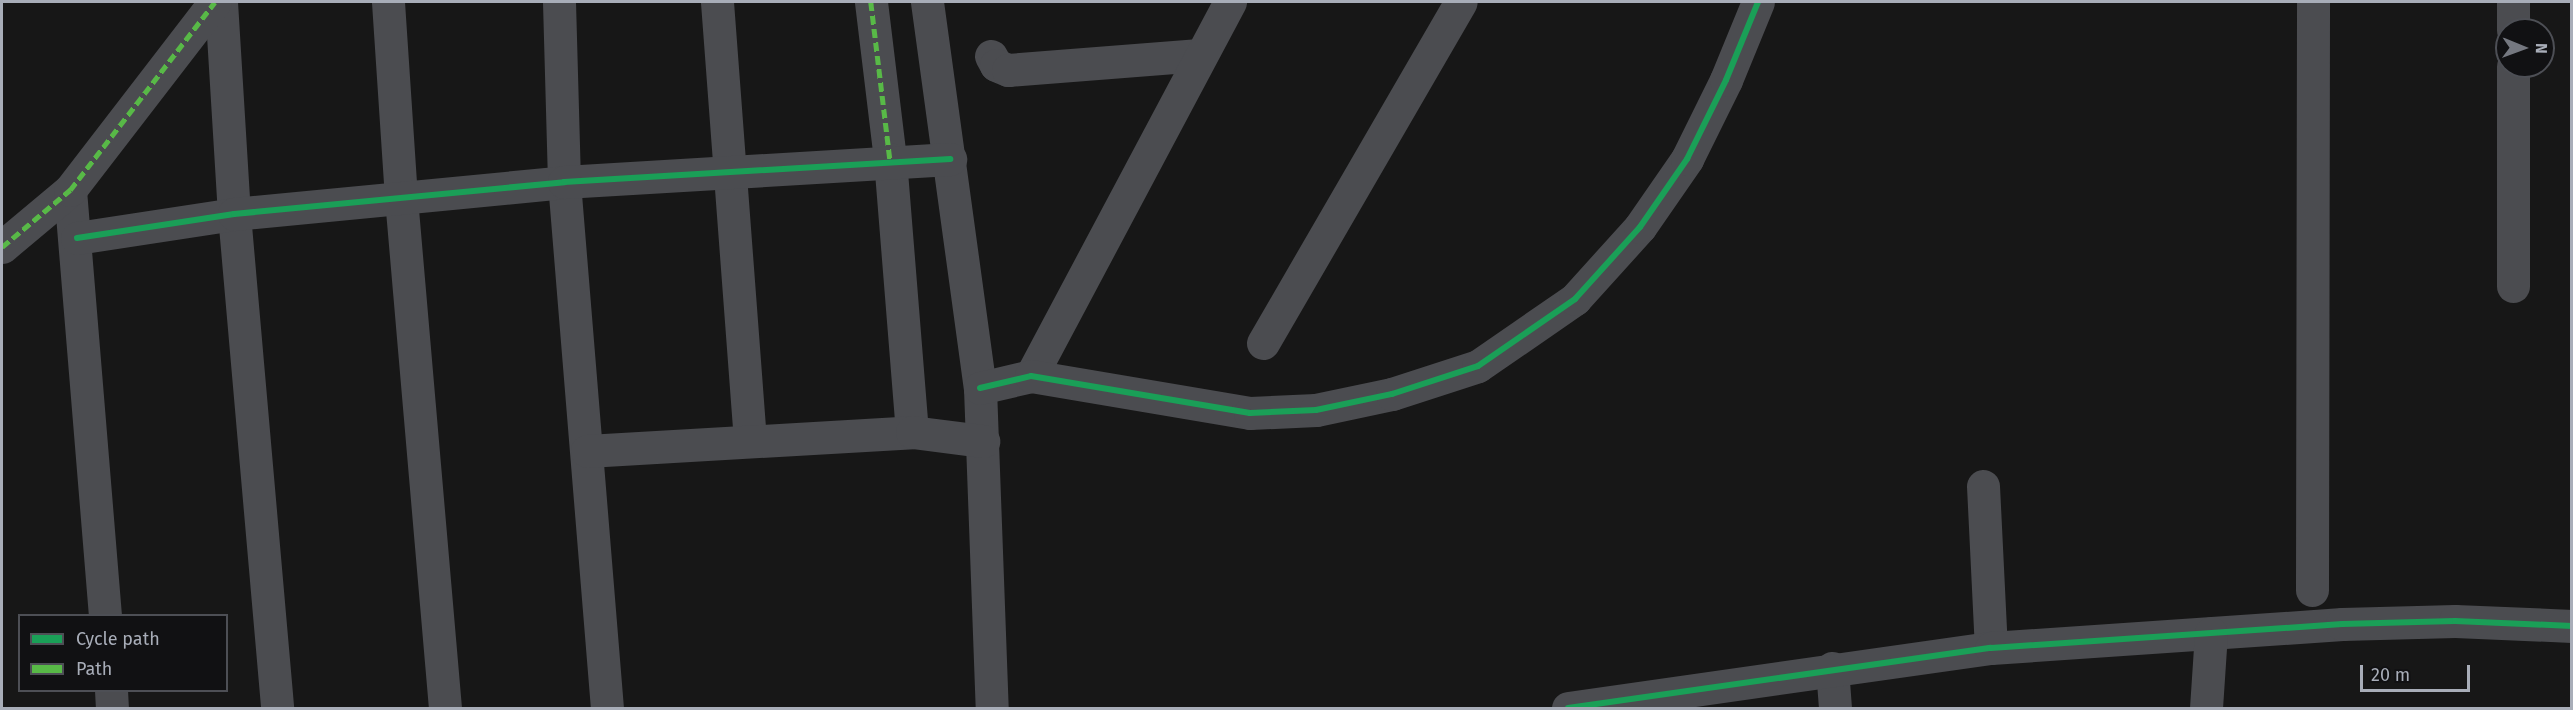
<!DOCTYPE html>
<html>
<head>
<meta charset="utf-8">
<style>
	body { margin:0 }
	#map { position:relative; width:2573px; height:710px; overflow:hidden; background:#171717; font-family:"Fira Sans",sans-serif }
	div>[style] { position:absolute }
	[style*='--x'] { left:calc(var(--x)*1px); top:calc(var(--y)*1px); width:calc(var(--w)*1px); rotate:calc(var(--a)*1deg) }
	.street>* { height:33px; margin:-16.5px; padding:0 16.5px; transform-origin:16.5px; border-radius:16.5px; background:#4b4c50 }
	.quiet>* { height:4.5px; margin-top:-2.25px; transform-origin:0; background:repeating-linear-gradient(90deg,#58b947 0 9px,transparent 0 13.5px) }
	.cycleway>* { height:6px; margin:-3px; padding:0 3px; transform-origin:3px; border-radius:3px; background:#1a9f57 }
	span { translate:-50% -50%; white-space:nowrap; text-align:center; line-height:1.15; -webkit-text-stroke:5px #111113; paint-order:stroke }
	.frame { position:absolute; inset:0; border:3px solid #a8adb8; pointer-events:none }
	.legend { position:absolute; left:18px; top:614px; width:210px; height:78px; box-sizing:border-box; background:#111113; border:2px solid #4d4f55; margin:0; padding:8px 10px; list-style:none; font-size:18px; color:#a8adb8 }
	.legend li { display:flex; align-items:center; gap:12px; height:30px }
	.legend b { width:30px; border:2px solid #4d4f55 }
	.north { position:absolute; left:2495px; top:18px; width:60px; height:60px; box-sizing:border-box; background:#111113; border:2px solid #4d4f55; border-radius:50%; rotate:91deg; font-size:16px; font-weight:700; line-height:24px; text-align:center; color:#a8adb8 }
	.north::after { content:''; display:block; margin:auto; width:21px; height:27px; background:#757880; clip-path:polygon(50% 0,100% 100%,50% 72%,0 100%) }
	.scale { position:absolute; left:2360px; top:665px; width:110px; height:27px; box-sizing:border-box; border:3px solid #a8adb8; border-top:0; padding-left:8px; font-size:18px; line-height:21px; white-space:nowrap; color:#a8adb8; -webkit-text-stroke:4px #111113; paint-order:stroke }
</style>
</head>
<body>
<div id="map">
	<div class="street">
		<i style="--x:221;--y:2;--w:212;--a:86.5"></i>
		<i style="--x:234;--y:214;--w:496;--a:85"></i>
		<i style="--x:388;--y:2;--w:196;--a:86.2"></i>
		<i style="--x:401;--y:198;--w:512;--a:85.07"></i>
		<i style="--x:559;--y:2;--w:180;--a:88.4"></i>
		<i style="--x:564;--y:182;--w:528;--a:85.33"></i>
		<i style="--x:717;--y:2;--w:439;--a:85.7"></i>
		<i style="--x:871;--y:2;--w:158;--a:83.1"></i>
		<i style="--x:890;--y:159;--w:274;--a:85.4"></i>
		<i style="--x:927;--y:2;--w:390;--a:82.2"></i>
		<i style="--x:980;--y:388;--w:320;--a:87.9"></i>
		<i style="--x:2513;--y:2;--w:28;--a:90"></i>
		<i style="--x:991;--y:56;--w:10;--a:61"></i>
		<i style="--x:996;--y:65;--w:13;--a:23"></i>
		<i style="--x:1008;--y:70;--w:192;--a:-4.5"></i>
		<i style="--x:2513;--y:66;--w:220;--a:90"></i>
		<i style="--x:70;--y:190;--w:427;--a:85.3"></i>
		<i style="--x:77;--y:238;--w:159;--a:-8.7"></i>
		<i style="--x:234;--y:214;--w:332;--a:-5.5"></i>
		<i style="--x:564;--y:182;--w:387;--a:-3.4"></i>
		<i style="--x:2;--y:247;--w:89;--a:-40"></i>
		<i style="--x:70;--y:190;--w:237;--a:-52.4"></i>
		<i style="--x:1263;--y:343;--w:394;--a:-59.9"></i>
		<i style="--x:1031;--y:376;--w:424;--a:-62"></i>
		<i style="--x:980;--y:388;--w:52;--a:-13.2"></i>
		<i style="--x:1031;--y:376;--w:222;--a:9.6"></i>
		<i style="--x:1250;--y:413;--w:66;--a:-2.6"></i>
		<i style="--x:1316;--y:410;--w:78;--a:-11.9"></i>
		<i style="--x:1392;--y:394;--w:90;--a:-18"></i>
		<i style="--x:1478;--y:366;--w:118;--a:-34.6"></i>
		<i style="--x:1575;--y:299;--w:97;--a:-47.9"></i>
		<i style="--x:1640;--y:227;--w:83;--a:-55.3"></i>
		<i style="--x:1687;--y:159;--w:88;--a:-63.7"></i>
		<i style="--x:1726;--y:80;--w:84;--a:-67.7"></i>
		<i style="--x:587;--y:451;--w:326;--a:-3.3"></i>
		<i style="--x:912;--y:432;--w:72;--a:7.2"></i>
		<i style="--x:1983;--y:486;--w:162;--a:87.2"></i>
		<i style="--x:2312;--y:590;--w:588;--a:-89.9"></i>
		<i style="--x:1832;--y:668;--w:40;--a:85.7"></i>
		<i style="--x:111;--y:690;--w:18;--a:87"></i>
		<i style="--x:1568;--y:708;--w:427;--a:-8.1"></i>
		<i style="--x:1991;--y:648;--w:352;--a:-3.9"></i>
		<i style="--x:2342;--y:624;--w:113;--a:-1.5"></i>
		<i style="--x:2455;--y:621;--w:117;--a:2.4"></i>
		<i style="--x:2206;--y:708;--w:75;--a:-86.2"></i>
	</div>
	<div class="quiet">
		<i style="--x:871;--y:2;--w:158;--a:83.1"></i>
		<i style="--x:2;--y:247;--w:89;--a:-40"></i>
		<i style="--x:70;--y:190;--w:237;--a:-52.4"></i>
	</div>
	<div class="cycleway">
		<i style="--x:77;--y:238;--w:159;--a:-8.7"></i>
		<i style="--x:234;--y:214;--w:332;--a:-5.5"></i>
		<i style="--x:564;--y:182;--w:387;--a:-3.4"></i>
		<i style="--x:980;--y:388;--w:52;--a:-13.2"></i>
		<i style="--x:1031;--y:376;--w:222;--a:9.6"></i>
		<i style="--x:1250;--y:413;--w:66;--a:-2.6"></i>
		<i style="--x:1316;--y:410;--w:78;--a:-11.9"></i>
		<i style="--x:1392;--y:394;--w:90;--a:-18"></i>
		<i style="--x:1478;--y:366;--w:118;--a:-34.6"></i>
		<i style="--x:1575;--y:299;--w:97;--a:-47.9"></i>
		<i style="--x:1640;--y:227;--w:83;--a:-55.3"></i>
		<i style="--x:1687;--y:159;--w:88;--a:-63.7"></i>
		<i style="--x:1726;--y:80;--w:84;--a:-67.7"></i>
		<i style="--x:1568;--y:708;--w:427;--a:-8.1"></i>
		<i style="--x:1991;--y:648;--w:352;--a:-3.9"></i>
		<i style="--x:2342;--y:624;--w:113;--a:-1.5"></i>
		<i style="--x:2455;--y:621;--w:117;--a:2.4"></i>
	</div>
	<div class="frame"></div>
	<ul class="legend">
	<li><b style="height:8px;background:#1a9f57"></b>Cycle path</li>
	<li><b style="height:8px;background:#58b947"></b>Path</li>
	</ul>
	<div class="north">N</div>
	<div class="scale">20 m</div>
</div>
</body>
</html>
